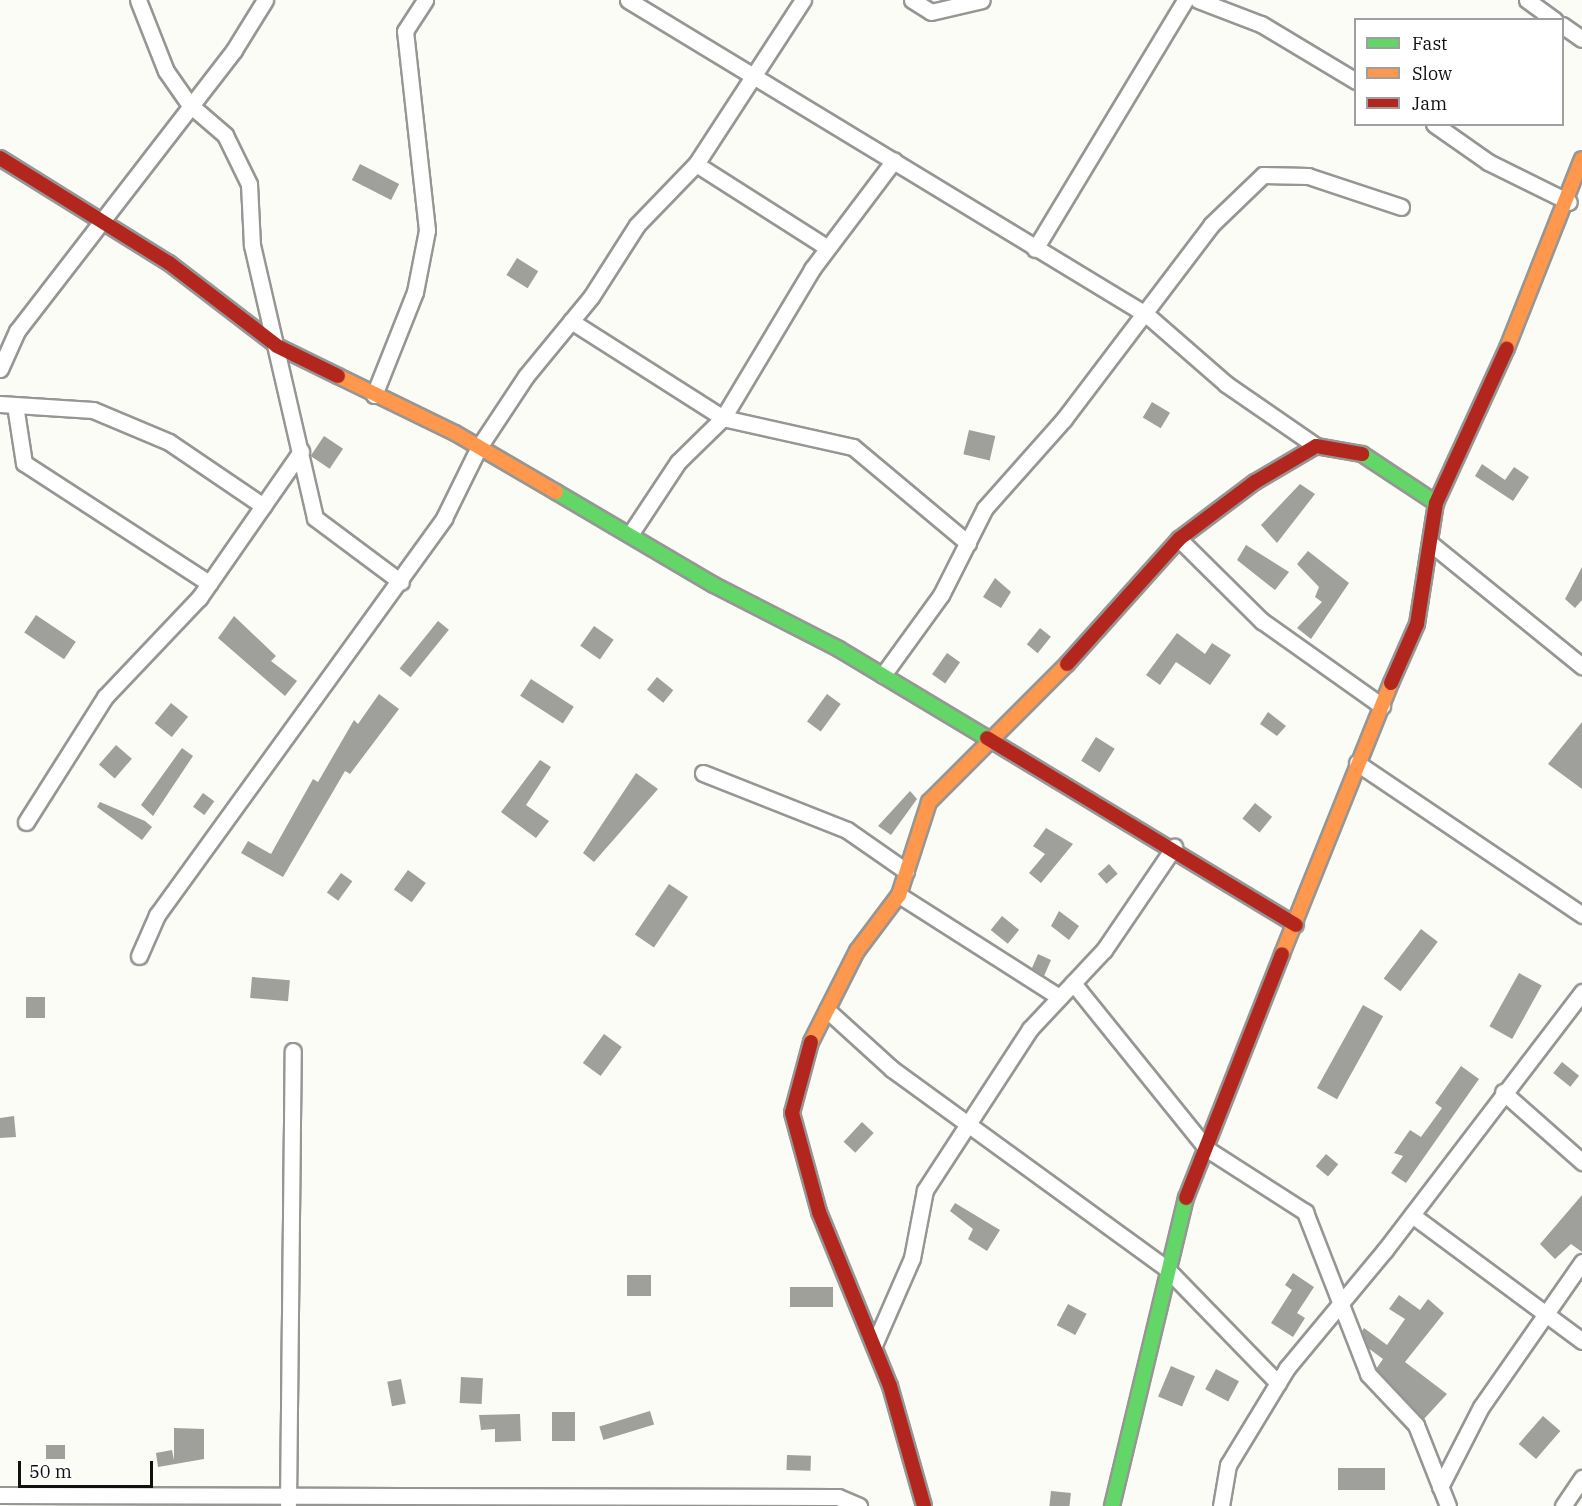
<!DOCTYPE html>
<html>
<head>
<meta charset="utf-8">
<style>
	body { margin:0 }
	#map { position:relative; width:1582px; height:1506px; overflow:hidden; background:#fbfcf6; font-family:"IBM Plex Serif",serif }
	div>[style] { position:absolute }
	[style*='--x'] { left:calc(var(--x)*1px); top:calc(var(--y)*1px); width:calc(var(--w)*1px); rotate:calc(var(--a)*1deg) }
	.building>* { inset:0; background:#9fa09b; transform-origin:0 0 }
	.roads { filter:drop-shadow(2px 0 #969694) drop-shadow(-2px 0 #969694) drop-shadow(0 2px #969694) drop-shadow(0 -2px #969694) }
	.street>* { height:15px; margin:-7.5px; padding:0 7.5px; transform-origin:7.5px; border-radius:7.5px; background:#fefffe }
	.fast>* { height:14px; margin:-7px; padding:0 7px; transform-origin:7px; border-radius:7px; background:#63d668 }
	.slow>* { height:14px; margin:-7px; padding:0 7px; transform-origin:7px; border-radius:7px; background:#ff974d }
	.jam>* { height:14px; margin:-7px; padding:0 7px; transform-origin:7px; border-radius:7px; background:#b3261e }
	span { translate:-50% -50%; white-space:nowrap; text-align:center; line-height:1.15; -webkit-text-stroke:6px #fff; paint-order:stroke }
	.legend { position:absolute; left:1354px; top:18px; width:210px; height:108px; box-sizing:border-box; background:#fff; border:2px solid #9f9f9f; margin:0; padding:8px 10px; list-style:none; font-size:18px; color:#101010 }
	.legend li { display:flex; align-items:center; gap:12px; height:30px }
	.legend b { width:30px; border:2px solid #9f9f9f }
	.scale { position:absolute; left:18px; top:1461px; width:135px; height:27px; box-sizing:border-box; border:3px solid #101010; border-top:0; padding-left:8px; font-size:18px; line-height:21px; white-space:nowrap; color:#101010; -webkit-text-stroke:4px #fff; paint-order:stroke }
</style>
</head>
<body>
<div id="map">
	<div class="building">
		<i style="left:360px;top:164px;width:44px;height:18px;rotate:27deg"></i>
		<i style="left:517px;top:258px;width:25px;height:20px;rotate:32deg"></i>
		<i style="left:1152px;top:402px;width:21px;height:18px;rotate:31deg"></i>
		<i style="left:969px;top:430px;width:27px;height:25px;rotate:13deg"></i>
		<i style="left:324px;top:436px;width:23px;height:24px;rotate:34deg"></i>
		<i style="clip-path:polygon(1482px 464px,1505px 480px,1514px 467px,1529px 477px,1513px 501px,1475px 476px)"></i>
		<i style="clip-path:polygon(1300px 484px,1315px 494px,1277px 543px,1261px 525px)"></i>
		<i style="clip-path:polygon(1246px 545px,1289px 572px,1275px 590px,1237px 560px)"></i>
		<i style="clip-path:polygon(1308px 551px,1349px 583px,1311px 639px,1297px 628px,1322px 602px,1315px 597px,1319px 587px,1297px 564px)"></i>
		<i style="clip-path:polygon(1582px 567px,1582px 600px,1575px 608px,1565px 599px)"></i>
		<i style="clip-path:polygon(995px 578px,1011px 592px,1001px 608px,983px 597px)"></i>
		<i style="left:36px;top:615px;width:48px;height:21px;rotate:34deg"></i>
		<i style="clip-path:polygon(234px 616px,276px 656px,271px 661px,297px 681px,285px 696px,218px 638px)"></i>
		<i style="left:438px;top:621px;width:14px;height:61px;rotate:39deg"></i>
		<i style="left:594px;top:626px;width:24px;height:24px;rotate:35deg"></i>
		<i style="left:1040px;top:628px;width:14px;height:21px;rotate:39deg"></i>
		<i style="clip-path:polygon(1177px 633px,1205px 654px,1212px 643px,1231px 655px,1210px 685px,1176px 662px,1160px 685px,1146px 675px)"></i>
		<i style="left:947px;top:653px;width:16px;height:26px;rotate:35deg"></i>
		<i style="left:657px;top:677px;width:21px;height:16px;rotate:39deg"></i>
		<i style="left:531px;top:679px;width:51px;height:20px;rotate:33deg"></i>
		<i style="clip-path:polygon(379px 694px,399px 709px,350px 774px,345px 771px,283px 877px,241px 853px,248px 841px,271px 854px,313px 779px,318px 782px,354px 720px,358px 724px)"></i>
		<i style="left:827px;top:694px;width:17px;height:34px;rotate:36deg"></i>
		<i style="left:171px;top:703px;width:22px;height:26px;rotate:39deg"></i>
		<i style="clip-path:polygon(1268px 712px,1286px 726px,1277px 736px,1260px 724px)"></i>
		<i style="clip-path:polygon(1582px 722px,1582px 789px,1548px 764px)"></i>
		<i style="left:1096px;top:737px;width:22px;height:28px;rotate:32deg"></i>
		<i style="left:116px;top:745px;width:21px;height:26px;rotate:41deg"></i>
		<i style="clip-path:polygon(182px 748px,193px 756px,153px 816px,141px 805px)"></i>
		<i style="clip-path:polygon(540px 760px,551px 767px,526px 805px,549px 821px,536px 838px,501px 812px)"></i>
		<i style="clip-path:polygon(636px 773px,658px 789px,594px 862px,583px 853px)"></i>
		<i style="clip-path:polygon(910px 791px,917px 799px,891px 835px,878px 826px)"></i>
		<i style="left:203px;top:793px;width:14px;height:17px;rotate:36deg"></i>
		<i style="clip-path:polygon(100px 802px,145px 821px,152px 827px,142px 840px,97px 807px)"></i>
		<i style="left:1255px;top:803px;width:22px;height:20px;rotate:39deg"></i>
		<i style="clip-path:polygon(1046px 828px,1073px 844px,1041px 883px,1029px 873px,1045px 854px,1033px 846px)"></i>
		<i style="left:1109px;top:864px;width:13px;height:15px;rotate:48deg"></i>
		<i style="left:408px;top:870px;width:22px;height:24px;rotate:36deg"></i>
		<i style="left:341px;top:873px;width:14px;height:24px;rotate:36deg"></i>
		<i style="left:669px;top:884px;width:23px;height:61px;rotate:34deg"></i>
		<i style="clip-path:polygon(1059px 911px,1079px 926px,1069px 940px,1051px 926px)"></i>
		<i style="left:1002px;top:916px;width:22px;height:18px;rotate:39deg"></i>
		<i style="left:1421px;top:929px;width:21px;height:62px;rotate:37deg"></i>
		<i style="clip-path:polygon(1038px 954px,1051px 960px,1044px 976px,1032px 968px)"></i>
		<i style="left:1519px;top:973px;width:26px;height:61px;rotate:29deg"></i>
		<i style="left:252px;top:977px;width:38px;height:21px;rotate:5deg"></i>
		<i style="left:26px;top:997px;width:19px;height:21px"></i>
		<i style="left:1363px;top:1005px;width:23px;height:95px;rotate:29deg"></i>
		<i style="left:604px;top:1034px;width:22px;height:36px;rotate:36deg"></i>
		<i style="left:1562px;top:1062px;width:22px;height:14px;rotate:39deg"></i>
		<i style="clip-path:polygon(1461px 1066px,1479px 1079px,1406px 1183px,1391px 1173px,1403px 1156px,1394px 1153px,1410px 1130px,1421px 1137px,1442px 1108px,1435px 1103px)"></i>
		<i style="clip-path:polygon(14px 1116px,16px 1137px,0 1138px,0 1118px)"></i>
		<i style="left:862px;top:1122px;width:16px;height:27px;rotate:43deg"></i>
		<i style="left:1326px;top:1154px;width:16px;height:16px;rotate:40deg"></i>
		<i style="clip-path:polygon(1582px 1195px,1582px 1252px,1571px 1244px,1555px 1259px,1540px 1244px)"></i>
		<i style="clip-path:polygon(955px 1203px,1000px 1230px,987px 1251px,968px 1239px,973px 1229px,950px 1211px)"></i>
		<i style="clip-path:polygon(1293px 1273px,1314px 1287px,1297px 1313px,1305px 1318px,1293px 1337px,1271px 1323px,1292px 1290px,1285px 1285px)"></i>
		<i style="left:627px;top:1275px;width:24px;height:21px"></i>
		<i style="left:790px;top:1287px;width:43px;height:20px"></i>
		<i style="clip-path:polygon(1399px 1295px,1420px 1310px,1428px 1299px,1444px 1313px,1405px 1362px,1447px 1394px,1424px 1419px,1376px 1369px,1383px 1359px,1368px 1348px,1362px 1331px,1364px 1328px,1387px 1345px,1405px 1319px,1389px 1309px)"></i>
		<i style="left:1068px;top:1304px;width:21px;height:24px;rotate:28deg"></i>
		<i style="left:1171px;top:1366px;width:26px;height:33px;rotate:23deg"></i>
		<i style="left:1216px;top:1369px;width:26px;height:23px;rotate:28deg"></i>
		<i style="left:461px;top:1377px;width:22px;height:26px;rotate:3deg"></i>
		<i style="left:401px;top:1379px;width:25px;height:14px;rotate:79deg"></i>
		<i style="left:650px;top:1411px;width:14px;height:53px;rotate:73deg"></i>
		<i style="left:575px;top:1412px;width:29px;height:23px;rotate:90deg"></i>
		<i style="clip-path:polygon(520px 1414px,521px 1441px,495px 1442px,495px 1429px,481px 1430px,479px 1415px)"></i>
		<i style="left:1543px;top:1416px;width:23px;height:37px;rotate:41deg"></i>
		<i style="clip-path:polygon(174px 1428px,204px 1429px,204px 1459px,158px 1467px,156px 1453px,172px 1450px,174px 1460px)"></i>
		<i style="left:46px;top:1445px;width:19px;height:14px"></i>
		<i style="left:787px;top:1455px;width:24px;height:15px;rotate:2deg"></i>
		<i style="left:1385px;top:1468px;width:22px;height:47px;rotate:90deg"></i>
		<i style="left:1051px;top:1491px;width:20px;height:15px;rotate:6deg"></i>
	</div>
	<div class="roads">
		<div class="street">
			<i style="--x:138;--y:0;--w:76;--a:68.5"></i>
			<i style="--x:166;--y:71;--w:40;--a:55.1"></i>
			<i style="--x:189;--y:104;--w:48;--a:40.7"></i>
			<i style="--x:225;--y:135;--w:55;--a:63.9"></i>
			<i style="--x:249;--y:184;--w:61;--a:87.2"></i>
			<i style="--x:252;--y:245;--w:280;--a:77"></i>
			<i style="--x:315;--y:518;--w:107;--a:36.7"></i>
			<i style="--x:628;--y:0;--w:607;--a:31.26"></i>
			<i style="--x:1147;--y:315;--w:105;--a:41.1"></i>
			<i style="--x:1226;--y:384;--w:109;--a:34.6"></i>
			<i style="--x:912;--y:0;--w:22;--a:32"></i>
			<i style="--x:931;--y:12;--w:52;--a:-13.2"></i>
			<i style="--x:1198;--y:0;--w:67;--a:20.9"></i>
			<i style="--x:1261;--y:24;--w:111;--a:31"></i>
			<i style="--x:1527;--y:0;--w:34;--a:36"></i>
			<i style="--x:1562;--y:25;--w:24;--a:35"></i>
			<i style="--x:1434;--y:124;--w:66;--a:35.1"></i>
			<i style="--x:1488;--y:162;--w:90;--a:26.3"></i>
			<i style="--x:696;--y:164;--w:156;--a:32.5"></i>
			<i style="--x:1035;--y:249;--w:291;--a:-58.9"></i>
			<i style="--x:571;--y:321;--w:180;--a:32.5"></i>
			<i style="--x:723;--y:418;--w:133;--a:12.6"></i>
			<i style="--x:853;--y:447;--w:150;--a:39.9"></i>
			<i style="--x:0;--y:369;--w:42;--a:-65.9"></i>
			<i style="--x:17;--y:331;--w:355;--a:-52.3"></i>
			<i style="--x:234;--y:50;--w:59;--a:-58.2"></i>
			<i style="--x:374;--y:395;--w:111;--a:-68.3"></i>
			<i style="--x:415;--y:292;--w:63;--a:-79"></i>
			<i style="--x:427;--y:230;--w:200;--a:-96.3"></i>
			<i style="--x:405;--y:31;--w:37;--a:-57"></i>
			<i style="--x:0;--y:404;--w:93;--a:3.7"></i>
			<i style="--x:93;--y:410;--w:82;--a:22.8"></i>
			<i style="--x:169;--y:442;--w:114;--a:34.2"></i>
			<i style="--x:15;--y:405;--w:59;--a:81.2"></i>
			<i style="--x:24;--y:463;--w:221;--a:33"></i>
			<i style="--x:631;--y:533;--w:85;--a:-56.5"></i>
			<i style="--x:678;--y:462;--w:63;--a:-44.4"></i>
			<i style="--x:723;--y:418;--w:174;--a:-59.1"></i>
			<i style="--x:812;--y:269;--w:136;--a:-53"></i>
			<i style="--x:1179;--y:539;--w:117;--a:44.7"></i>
			<i style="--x:1262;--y:621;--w:147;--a:35.3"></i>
			<i style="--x:1430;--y:543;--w:196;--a:39"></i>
			<i style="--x:883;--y:675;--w:99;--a:-54.1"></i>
			<i style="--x:941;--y:595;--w:97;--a:-63.2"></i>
			<i style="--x:985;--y:508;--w:119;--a:-48.4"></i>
			<i style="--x:1064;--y:419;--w:243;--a:-52.8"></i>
			<i style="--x:1211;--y:225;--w:72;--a:-43.9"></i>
			<i style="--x:1263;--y:175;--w:45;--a:1.3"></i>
			<i style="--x:1308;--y:176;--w:98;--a:18.4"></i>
			<i style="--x:1357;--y:763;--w:272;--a:34"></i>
			<i style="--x:703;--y:773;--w:155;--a:21.6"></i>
			<i style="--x:847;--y:830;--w:72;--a:34.8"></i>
			<i style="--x:26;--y:822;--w:148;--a:-57.7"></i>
			<i style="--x:105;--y:697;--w:137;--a:-46.5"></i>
			<i style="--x:199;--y:598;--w:179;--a:-55.2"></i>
			<i style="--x:899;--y:895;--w:190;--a:32.5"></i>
			<i style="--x:139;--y:956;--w:45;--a:-66.3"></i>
			<i style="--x:157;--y:915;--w:490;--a:-54.1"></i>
			<i style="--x:444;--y:518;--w:79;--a:-63.8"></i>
			<i style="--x:479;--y:447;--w:85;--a:-56.5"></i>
			<i style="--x:526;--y:376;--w:102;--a:-50.6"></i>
			<i style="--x:591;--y:297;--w:85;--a:-57.4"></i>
			<i style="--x:637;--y:225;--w:85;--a:-46"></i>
			<i style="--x:696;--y:164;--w:196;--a:-56.9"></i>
			<i style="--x:1073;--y:983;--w:213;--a:51.1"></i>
			<i style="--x:1207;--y:1149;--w:117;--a:32.7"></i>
			<i style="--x:1305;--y:1212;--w:174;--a:68.7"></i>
			<i style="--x:1368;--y:1374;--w:70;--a:46.7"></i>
			<i style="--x:1416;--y:1425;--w:87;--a:68.4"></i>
			<i style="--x:827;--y:1010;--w:88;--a:42.2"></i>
			<i style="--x:892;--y:1069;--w:340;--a:36"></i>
			<i style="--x:1167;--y:1269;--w:159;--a:45.8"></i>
			<i style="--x:1503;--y:1092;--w:106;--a:41.5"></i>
			<i style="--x:1412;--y:1215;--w:212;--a:36.5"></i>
			<i style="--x:874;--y:1345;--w:95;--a:-66.4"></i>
			<i style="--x:912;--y:1258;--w:69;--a:-79.2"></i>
			<i style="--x:925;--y:1190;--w:192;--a:-56.9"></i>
			<i style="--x:1030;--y:1029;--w:108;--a:-46.9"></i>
			<i style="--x:1104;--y:950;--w:125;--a:-55.8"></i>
			<i style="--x:1440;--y:1487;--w:90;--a:-62.9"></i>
			<i style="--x:1481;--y:1407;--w:177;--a:-55.1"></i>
			<i style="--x:0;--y:1495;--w:838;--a:0.14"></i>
			<i style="--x:838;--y:1497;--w:23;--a:23"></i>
			<i style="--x:288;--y:1504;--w:453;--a:-89.4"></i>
			<i style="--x:1221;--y:1506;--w:42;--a:-80.3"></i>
			<i style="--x:1228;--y:1465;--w:114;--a:-58.7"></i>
			<i style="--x:1287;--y:1368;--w:153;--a:-50.3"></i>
			<i style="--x:1385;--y:1250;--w:325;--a:-52.6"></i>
			<i style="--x:1563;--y:1506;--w:34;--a:-56"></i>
		</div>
		<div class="fast">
			<i style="--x:1362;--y:454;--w:89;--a:33.5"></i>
			<i style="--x:556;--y:492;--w:183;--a:30.5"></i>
			<i style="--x:714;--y:585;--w:140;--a:27.1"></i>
			<i style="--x:839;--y:649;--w:173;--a:31"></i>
			<i style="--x:1112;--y:1506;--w:317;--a:-76.5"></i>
		</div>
		<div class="slow">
			<i style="--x:1507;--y:348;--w:203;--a:-68.4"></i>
			<i style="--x:338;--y:376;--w:130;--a:26"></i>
			<i style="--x:455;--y:433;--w:117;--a:30.3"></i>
			<i style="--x:1282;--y:954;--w:292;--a:-68.1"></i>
			<i style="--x:811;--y:1042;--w:102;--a:-63.2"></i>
			<i style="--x:857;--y:951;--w:70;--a:-53.1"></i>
			<i style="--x:899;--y:895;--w:98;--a:-72.1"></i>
			<i style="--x:929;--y:802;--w:195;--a:-45"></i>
		</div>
		<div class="jam">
			<i style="--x:0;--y:158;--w:199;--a:31.9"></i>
			<i style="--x:169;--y:263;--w:136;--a:37.5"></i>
			<i style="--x:277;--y:346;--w:68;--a:26.2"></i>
			<i style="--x:1067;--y:664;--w:168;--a:-48.1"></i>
			<i style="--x:1179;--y:539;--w:95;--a:-36.9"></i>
			<i style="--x:1255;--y:482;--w:71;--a:-30.5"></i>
			<i style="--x:1316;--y:446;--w:47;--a:9.9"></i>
			<i style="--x:1391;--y:683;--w:64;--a:-66.2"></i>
			<i style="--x:1417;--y:624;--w:122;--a:-81.1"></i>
			<i style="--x:1436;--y:503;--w:170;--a:-65.4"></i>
			<i style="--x:987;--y:738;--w:361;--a:31.2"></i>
			<i style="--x:811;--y:1042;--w:73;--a:105"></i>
			<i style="--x:792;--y:1113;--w:103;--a:74.7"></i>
			<i style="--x:819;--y:1212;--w:188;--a:67.8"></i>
			<i style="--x:890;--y:1386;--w:125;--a:74.2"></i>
			<i style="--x:1186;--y:1198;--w:262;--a:-68.5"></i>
		</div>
	</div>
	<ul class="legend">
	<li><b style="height:8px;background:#63d668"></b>Fast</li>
	<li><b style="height:8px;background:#ff974d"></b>Slow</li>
	<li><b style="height:8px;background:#b3261e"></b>Jam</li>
	</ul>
	<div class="scale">50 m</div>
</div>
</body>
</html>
